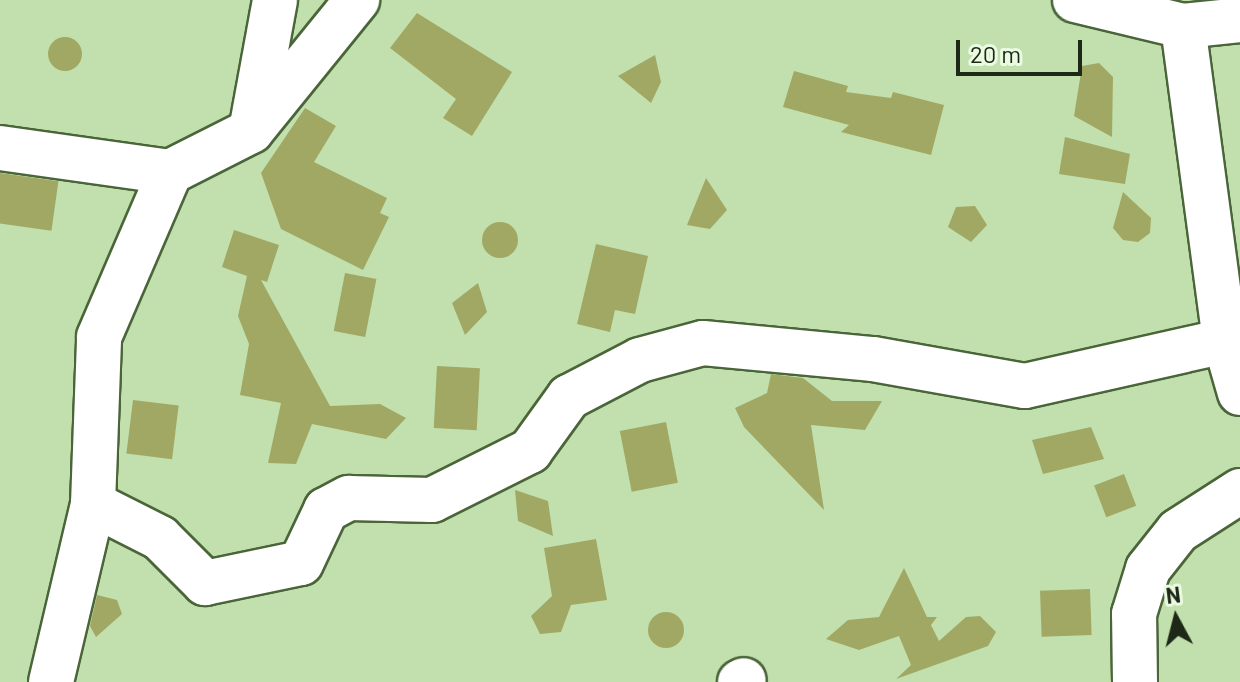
<!DOCTYPE html>
<html>
<head>
<meta charset="utf-8">
<style>
	body { margin:0 }
	#map { position:relative; width:1240px; height:682px; overflow:hidden; background:#c1e0ae; font-family:Barlow,sans-serif }
	div>[style] { position:absolute }
	[style*='--x'] { left:calc(var(--x)*1px); top:calc(var(--y)*1px); width:calc(var(--w)*1px); rotate:calc(var(--a)*1deg) }
	.building>* { inset:0; background:#a1a863; transform-origin:0 0 }
	.round { border-radius:50% }
	.roads { filter:drop-shadow(2px 0 #4a6539) drop-shadow(-2px 0 #4a6539) drop-shadow(0 2px #4a6539) drop-shadow(0 -2px #4a6539) }
	.minor>* { height:44px; margin:-22px; padding:0 22px; transform-origin:22px; border-radius:22px; background:#fff }
	span { translate:-50% -50%; white-space:nowrap; text-align:center; line-height:1.15; -webkit-text-stroke:6px #ebfbe2; paint-order:stroke }
	.north { position:absolute; left:1136px; top:578px; width:80px; height:80px; -webkit-text-stroke:6px #ebfbe2; paint-order:stroke; rotate:353deg; font-size:22px; font-weight:700; line-height:32px; text-align:center; color:#1d2916 }
	.north::after { content:''; display:block; margin:auto; width:28px; height:36px; background:#1d2916; clip-path:polygon(50% 0,100% 100%,50% 72%,0 100%) }
	.scale { position:absolute; left:956px; top:40px; width:126px; height:36px; box-sizing:border-box; border:4px solid #1d2916; border-top:0; padding-left:10px; font-size:24px; line-height:28px; white-space:nowrap; color:#1d2916; -webkit-text-stroke:6px #ebfbe2; paint-order:stroke }
</style>
</head>
<body>
<div id="map">
	<div class="building">
		<i style="clip-path:polygon(417px 13px,512px 72px,472px 136px,443px 118px,456px 99px,390px 48px)"></i>
		<i class="round" style="left:48px;top:37px;width:34px;height:34px"></i>
		<i style="clip-path:polygon(655px 55px,661px 82px,651px 103px,618px 76px)"></i>
		<i style="clip-path:polygon(1099px 63px,1113px 77px,1112px 137px,1074px 116px,1082px 66px)"></i>
		<i style="clip-path:polygon(794px 71px,848px 86px,846px 92px,891px 98px,893px 92px,944px 105px,931px 155px,841px 132px,849px 125px,783px 107px)"></i>
		<i style="clip-path:polygon(305px 108px,336px 126px,314px 162px,387px 198px,380px 213px,389px 217px,363px 270px,281px 229px,261px 173px)"></i>
		<i style="clip-path:polygon(1065px 137px,1130px 154px,1125px 184px,1059px 174px)"></i>
		<i style="left:0;top:173px;width:59px;height:50px;rotate:8deg"></i>
		<i style="clip-path:polygon(706px 178px,727px 210px,710px 229px,687px 225px)"></i>
		<i style="clip-path:polygon(1123px 192px,1151px 218px,1150px 233px,1138px 242px,1123px 240px,1113px 228px)"></i>
		<i style="clip-path:polygon(975px 206px,987px 225px,971px 242px,948px 227px,956px 207px)"></i>
		<i class="round" style="left:482px;top:222px;width:36px;height:36px"></i>
		<i style="clip-path:polygon(234px 230px,279px 245px,267px 282px,261px 280px,330px 406px,380px 404px,406px 418px,386px 439px,312px 424px,296px 464px,268px 463px,281px 403px,240px 395px,249px 344px,238px 316px,247px 276px,222px 267px)"></i>
		<i style="clip-path:polygon(596px 244px,648px 256px,635px 314px,615px 310px,610px 332px,577px 324px)"></i>
		<i style="left:345px;top:273px;width:32px;height:59px;rotate:11deg"></i>
		<i style="clip-path:polygon(478px 283px,487px 312px,465px 335px,452px 303px)"></i>
		<i style="left:437px;top:366px;width:43px;height:62px;rotate:3deg"></i>
		<i style="clip-path:polygon(771px 374px,803px 378px,832px 401px,882px 401px,865px 430px,811px 425px,824px 510px,744px 427px,735px 408px,767px 393px)"></i>
		<i style="left:133px;top:400px;width:46px;height:54px;rotate:7deg"></i>
		<i style="left:666px;top:422px;width:62px;height:47px;rotate:79deg"></i>
		<i style="clip-path:polygon(1091px 427px,1104px 459px,1043px 474px,1032px 440px)"></i>
		<i style="left:1124px;top:474px;width:34px;height:32px;rotate:69deg"></i>
		<i style="clip-path:polygon(515px 490px,548px 501px,553px 536px,518px 521px)"></i>
		<i style="clip-path:polygon(596px 539px,607px 600px,571px 605px,561px 632px,540px 634px,531px 616px,552px 596px,544px 548px)"></i>
		<i style="clip-path:polygon(904px 568px,927px 617px,937px 617px,931px 625px,939px 641px,966px 617px,980px 616px,996px 632px,988px 646px,896px 679px,911px 665px,899px 636px,859px 650px,826px 639px,848px 620px,879px 617px)"></i>
		<i style="left:1090px;top:589px;width:46px;height:50px;rotate:88deg"></i>
		<i style="clip-path:polygon(97px 595px,117px 600px,122px 614px,96px 637px,90px 626px)"></i>
		<i class="round" style="left:648px;top:612px;width:36px;height:36px"></i>
	</div>
	<div class="roads">
		<div class="minor">
			<i style="--x:1075;--y:0;--w:111;--a:13.5"></i>
			<i style="--x:1183;--y:26;--w:318;--a:82.4"></i>
			<i style="--x:1225;--y:341;--w:54;--a:73.9"></i>
			<i style="--x:1183;--y:26;--w:57;--a:-6"></i>
			<i style="--x:253;--y:120;--w:122;--a:-79.6"></i>
			<i style="--x:0;--y:148;--w:172;--a:8"></i>
			<i style="--x:170;--y:172;--w:91;--a:-26.8"></i>
			<i style="--x:251;--y:131;--w:169;--a:-51"></i>
			<i style="--x:93;--y:504;--w:75;--a:26.9"></i>
			<i style="--x:160;--y:538;--w:64;--a:45"></i>
			<i style="--x:205;--y:583;--w:98;--a:-11.8"></i>
			<i style="--x:301;--y:563;--w:59;--a:-64.7"></i>
			<i style="--x:326;--y:510;--w:26;--a:-28"></i>
			<i style="--x:349;--y:498;--w:83;--a:1.4"></i>
			<i style="--x:432;--y:500;--w:110;--a:-26.6"></i>
			<i style="--x:530;--y:451;--w:67;--a:-54.2"></i>
			<i style="--x:569;--y:397;--w:80;--a:-27.5"></i>
			<i style="--x:640;--y:360;--w:65;--a:-15.1"></i>
			<i style="--x:703;--y:343;--w:171;--a:5.4"></i>
			<i style="--x:873;--y:359;--w:154;--a:10.1"></i>
			<i style="--x:1025;--y:386;--w:205;--a:-12.7"></i>
			<i style="--x:51;--y:682;--w:183;--a:-76.7"></i>
			<i style="--x:93;--y:504;--w:167;--a:-87.9"></i>
			<i style="--x:99;--y:337;--w:180;--a:-66.7"></i>
			<i style="--x:740;--y:682;--w:4;--a:-27"></i>
			<i style="--x:1135;--y:682;--w:68;--a:-90.8"></i>
			<i style="--x:1134;--y:614;--w:47;--a:-72.7"></i>
			<i style="--x:1148;--y:569;--w:48;--a:-51.7"></i>
			<i style="--x:1178;--y:531;--w:74;--a:-32.8"></i>
		</div>
	</div>
	<div class="north">N</div>
	<div class="scale">20 m</div>
</div>
</body>
</html>
